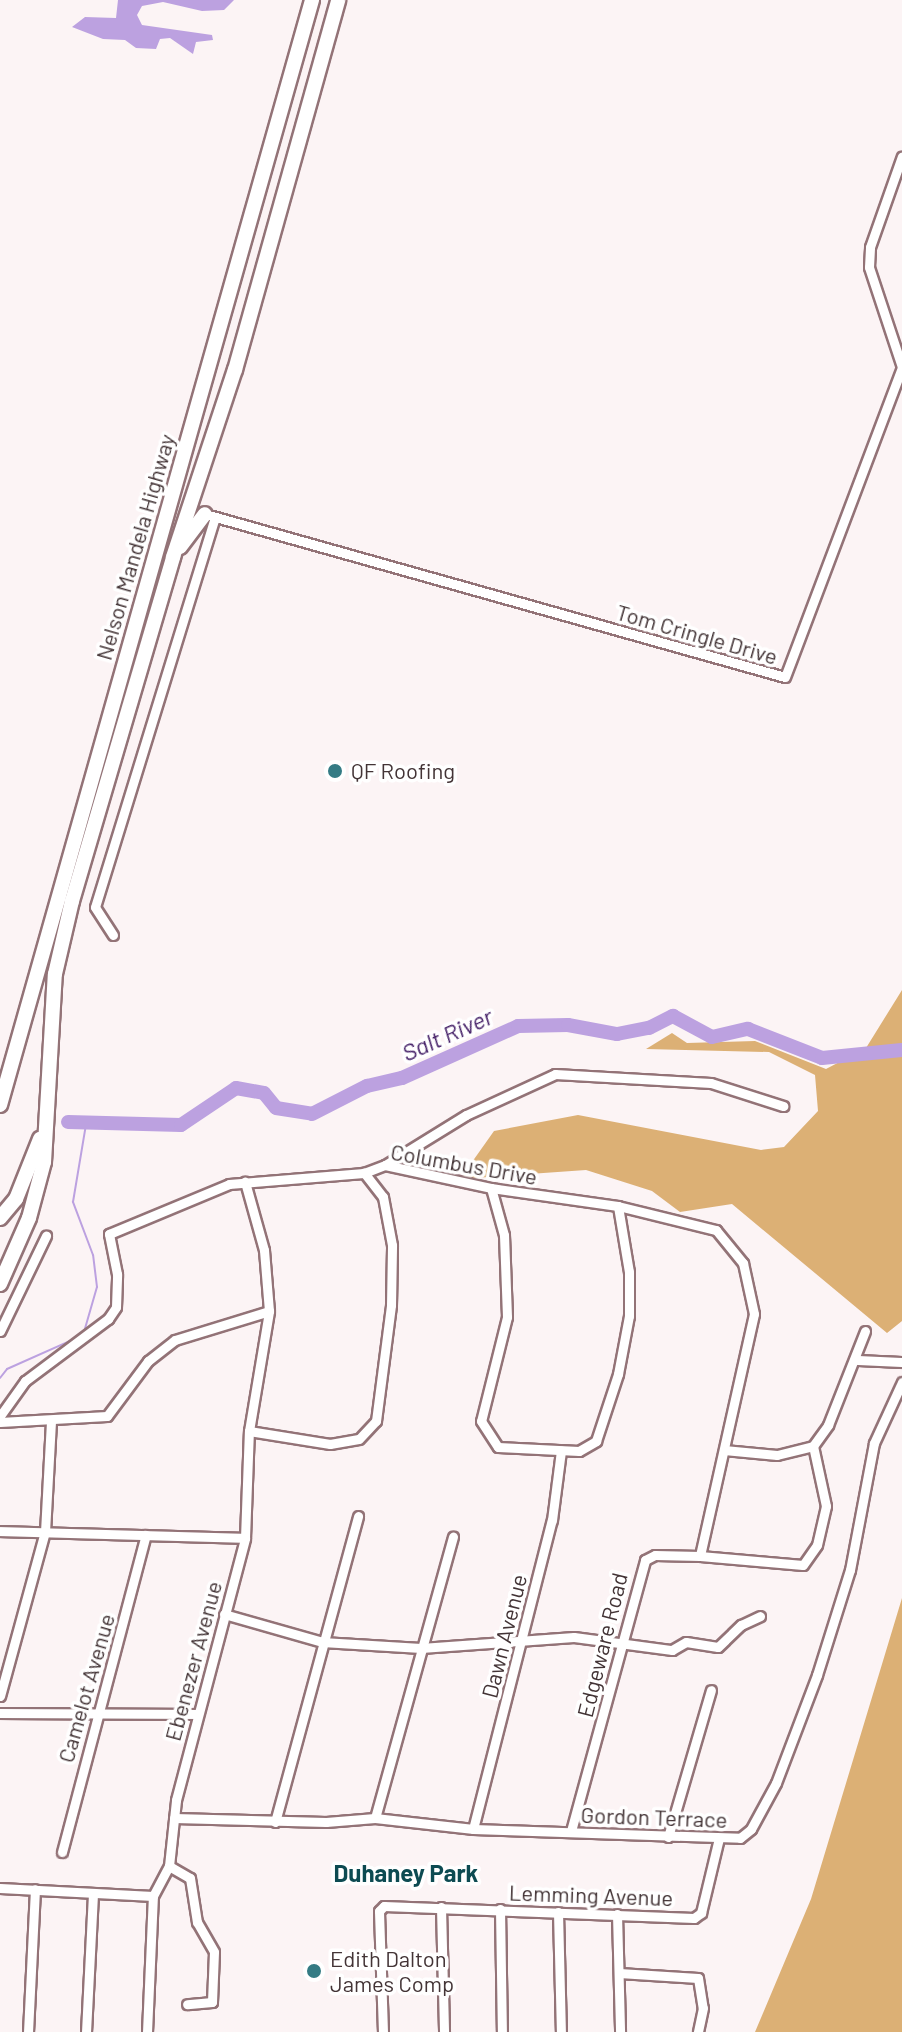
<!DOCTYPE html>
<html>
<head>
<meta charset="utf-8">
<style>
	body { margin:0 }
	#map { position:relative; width:902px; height:2032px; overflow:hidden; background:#fcf4f5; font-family:Barlow,sans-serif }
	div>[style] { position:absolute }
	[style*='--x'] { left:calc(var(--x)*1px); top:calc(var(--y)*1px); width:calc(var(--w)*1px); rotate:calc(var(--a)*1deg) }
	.forest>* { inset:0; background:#dcb075 }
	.water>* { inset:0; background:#bca1e0 }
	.stream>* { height:2px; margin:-1px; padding:0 1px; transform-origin:1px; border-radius:1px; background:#bca1e0 }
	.river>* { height:14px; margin:-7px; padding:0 7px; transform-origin:7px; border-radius:7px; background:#bca1e0 }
	.roads { filter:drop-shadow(2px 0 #937377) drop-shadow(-2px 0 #937377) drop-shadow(0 2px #937377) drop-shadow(0 -2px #937377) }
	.minor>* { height:9px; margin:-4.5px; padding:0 4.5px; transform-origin:4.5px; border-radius:4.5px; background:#fff }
	.trunk>* { height:14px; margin:-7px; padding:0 7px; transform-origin:7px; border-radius:7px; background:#fff }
	.dots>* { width:22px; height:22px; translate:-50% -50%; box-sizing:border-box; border:4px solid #fff; border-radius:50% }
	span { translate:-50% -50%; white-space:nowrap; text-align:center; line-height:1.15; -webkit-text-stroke:7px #fff; paint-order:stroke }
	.street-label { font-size:22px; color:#433436 }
	.poi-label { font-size:22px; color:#433436 }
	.left { translate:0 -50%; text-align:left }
	.water-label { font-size:24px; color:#441f67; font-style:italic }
	.neighbourhood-label { font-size:24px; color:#0d4b52; font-weight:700 }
</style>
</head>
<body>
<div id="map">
	<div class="forest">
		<i style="clip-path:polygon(902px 990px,902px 1321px,887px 1333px,732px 1204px,680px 1212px,652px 1191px,586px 1170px,460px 1179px,494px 1131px,578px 1115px,761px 1150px,784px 1147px,818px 1111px,815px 1075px,769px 1052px,646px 1049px,672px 1033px,687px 1043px,755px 1041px,826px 1069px,866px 1048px)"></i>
		<i style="clip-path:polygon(902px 1598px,902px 2032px,755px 2032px,811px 1899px)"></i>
	</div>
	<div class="water">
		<i style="clip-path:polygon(118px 0,234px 0,224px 10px,202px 11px,163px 2px,142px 6px,137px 15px,142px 25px,212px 35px,213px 40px,196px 42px,193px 54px,170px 38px,160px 39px,156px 49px,136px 48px,125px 40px,103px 39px,72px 27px,85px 17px,116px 18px)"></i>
	</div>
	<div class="stream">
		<i style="--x:84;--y:1332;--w:47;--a:-73.9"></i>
		<i style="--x:97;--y:1287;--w:32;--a:-97"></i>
		<i style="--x:93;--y:1255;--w:57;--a:-110.7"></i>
		<i style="--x:73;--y:1202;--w:79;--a:-80.5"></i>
		<i style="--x:0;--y:1378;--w:11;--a:-52"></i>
		<i style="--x:7;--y:1369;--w:71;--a:-24"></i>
	</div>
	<div class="river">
		<i style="--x:68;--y:1122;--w:113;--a:1.5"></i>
		<i style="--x:181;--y:1125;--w:66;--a:-33.9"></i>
		<i style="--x:236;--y:1088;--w:28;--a:10"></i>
		<i style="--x:264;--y:1093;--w:19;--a:51"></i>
		<i style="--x:276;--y:1108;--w:36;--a:9"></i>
		<i style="--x:312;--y:1114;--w:62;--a:-27"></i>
		<i style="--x:367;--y:1086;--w:36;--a:-13"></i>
		<i style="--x:402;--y:1078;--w:127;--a:-24.1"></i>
		<i style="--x:518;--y:1026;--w:50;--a:-1.1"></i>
		<i style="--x:568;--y:1025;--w:50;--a:10.4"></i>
		<i style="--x:617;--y:1034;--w:33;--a:-11"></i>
		<i style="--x:649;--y:1028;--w:27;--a:-27"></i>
		<i style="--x:673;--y:1016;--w:44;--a:28.3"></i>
		<i style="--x:712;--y:1037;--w:37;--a:-13"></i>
		<i style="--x:748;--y:1029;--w:79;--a:21.4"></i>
		<i style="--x:822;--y:1058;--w:80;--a:-5.7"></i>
	</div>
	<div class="roads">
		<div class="minor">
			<i style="--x:205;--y:514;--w:602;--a:15.7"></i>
			<i style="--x:785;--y:677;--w:331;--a:-69.3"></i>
			<i style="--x:902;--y:367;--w:105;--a:-108.3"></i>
			<i style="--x:869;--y:267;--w:20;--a:-87"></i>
			<i style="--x:870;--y:247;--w:96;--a:-70.6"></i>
			<i style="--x:113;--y:935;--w:33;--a:-123"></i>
			<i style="--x:95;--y:907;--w:408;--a:-72.9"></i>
			<i style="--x:385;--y:1165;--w:95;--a:-31.7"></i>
			<i style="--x:466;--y:1115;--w:98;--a:-24.7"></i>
			<i style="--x:555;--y:1074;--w:156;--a:3.3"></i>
			<i style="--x:711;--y:1083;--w:76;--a:17.7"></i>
			<i style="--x:491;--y:1188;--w:49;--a:74.5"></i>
			<i style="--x:504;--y:1235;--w:82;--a:87.9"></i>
			<i style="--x:507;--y:1317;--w:107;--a:104"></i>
			<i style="--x:481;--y:1421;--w:31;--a:57"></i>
			<i style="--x:498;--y:1447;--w:81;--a:2.8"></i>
			<i style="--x:579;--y:1451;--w:20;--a:-30"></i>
			<i style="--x:596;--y:1441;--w:71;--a:-71.8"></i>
			<i style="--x:618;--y:1374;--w:59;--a:-79.3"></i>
			<i style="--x:629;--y:1316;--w:44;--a:-90"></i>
			<i style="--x:629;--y:1272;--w:67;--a:-99.5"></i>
			<i style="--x:0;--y:1331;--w:106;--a:-64.2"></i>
			<i style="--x:857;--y:1360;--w:45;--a:2.5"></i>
			<i style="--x:0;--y:1416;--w:43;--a:-54.5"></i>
			<i style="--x:25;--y:1381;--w:104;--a:-36.8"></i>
			<i style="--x:108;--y:1319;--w:14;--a:-56"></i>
			<i style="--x:116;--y:1307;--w:33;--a:-88"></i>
			<i style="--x:117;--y:1274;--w:41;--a:-101.3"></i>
			<i style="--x:109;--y:1234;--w:130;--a:-22.6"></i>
			<i style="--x:229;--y:1184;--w:135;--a:-4.7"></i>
			<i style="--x:364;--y:1173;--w:22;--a:-21"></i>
			<i style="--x:385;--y:1165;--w:108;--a:12.2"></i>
			<i style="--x:491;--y:1188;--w:128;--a:8.1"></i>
			<i style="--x:618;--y:1206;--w:101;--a:13.8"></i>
			<i style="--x:716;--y:1230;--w:43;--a:50.7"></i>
			<i style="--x:743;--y:1263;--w:52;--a:77.8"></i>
			<i style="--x:754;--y:1314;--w:248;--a:102.6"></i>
			<i style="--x:0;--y:1422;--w:107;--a:-3.2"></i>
			<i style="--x:107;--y:1416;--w:69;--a:-53.3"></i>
			<i style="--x:148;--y:1361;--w:34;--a:-38"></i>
			<i style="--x:175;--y:1340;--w:98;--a:-17.1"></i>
			<i style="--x:249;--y:1431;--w:82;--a:9.1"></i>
			<i style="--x:330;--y:1444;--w:29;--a:-10"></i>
			<i style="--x:359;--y:1439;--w:25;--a:-47"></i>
			<i style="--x:376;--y:1421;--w:117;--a:-82.6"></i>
			<i style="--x:391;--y:1305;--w:60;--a:-89"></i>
			<i style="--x:392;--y:1245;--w:49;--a:-100.6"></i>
			<i style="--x:383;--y:1197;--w:31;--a:-128"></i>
			<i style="--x:724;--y:1450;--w:53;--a:5.4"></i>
			<i style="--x:777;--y:1455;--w:37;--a:-14"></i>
			<i style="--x:813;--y:1446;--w:26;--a:-54"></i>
			<i style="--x:828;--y:1425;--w:101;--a:-68.5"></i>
			<i style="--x:0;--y:1531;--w:245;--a:1.6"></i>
			<i style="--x:224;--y:1614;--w:102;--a:15.9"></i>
			<i style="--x:322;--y:1642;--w:99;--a:3.5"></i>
			<i style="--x:421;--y:1648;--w:153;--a:-4.1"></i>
			<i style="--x:574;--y:1637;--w:99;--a:7.6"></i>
			<i style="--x:672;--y:1650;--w:16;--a:-30"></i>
			<i style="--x:686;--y:1642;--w:32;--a:9"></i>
			<i style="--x:718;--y:1647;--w:32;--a:-44"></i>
			<i style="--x:741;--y:1625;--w:21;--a:-25"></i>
			<i style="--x:0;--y:1696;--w:170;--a:-74.7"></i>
			<i style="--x:45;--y:1532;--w:112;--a:-86.9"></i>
			<i style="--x:0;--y:1713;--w:197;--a:0.3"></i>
			<i style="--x:174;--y:1818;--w:152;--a:1.5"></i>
			<i style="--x:326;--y:1822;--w:49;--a:-4.7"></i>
			<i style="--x:375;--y:1818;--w:99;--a:6.4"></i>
			<i style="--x:473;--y:1829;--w:267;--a:1.9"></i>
			<i style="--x:740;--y:1838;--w:14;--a:-39"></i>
			<i style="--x:751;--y:1829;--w:52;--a:-61.5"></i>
			<i style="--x:776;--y:1783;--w:116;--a:-69.2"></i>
			<i style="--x:817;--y:1675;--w:110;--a:-72.6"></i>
			<i style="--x:850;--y:1570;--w:129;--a:-79.3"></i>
			<i style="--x:874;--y:1443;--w:67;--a:-65.3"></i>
			<i style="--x:375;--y:1818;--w:292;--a:-74.5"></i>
			<i style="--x:275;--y:1822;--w:317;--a:-74.8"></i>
			<i style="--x:473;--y:1829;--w:319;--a:-75.7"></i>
			<i style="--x:552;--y:1520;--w:70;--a:-82.6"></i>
			<i style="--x:571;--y:1831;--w:281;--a:-74.7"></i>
			<i style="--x:645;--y:1560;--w:11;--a:-27"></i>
			<i style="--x:655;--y:1555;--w:45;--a:1.3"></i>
			<i style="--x:700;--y:1556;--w:103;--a:5"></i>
			<i style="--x:803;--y:1565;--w:24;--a:-55"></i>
			<i style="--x:817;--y:1545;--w:40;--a:-77"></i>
			<i style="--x:826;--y:1506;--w:61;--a:-102.2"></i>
			<i style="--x:668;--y:1837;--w:153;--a:-73.7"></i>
			<i style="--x:62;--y:1852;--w:328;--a:-75.2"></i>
			<i style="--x:169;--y:1866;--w:24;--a:30"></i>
			<i style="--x:190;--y:1878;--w:45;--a:81"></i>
			<i style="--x:197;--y:1922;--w:34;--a:60"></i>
			<i style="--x:214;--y:1952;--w:50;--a:92.3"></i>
			<i style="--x:212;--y:2002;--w:25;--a:175"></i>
			<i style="--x:0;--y:1888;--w:153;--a:3"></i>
			<i style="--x:153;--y:1896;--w:34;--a:-62"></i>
			<i style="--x:169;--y:1866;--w:66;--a:-83.9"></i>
			<i style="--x:176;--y:1800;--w:271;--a:-75.2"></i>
			<i style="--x:245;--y:1538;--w:107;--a:-87.9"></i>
			<i style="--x:249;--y:1431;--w:122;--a:-80.5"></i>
			<i style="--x:269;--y:1311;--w:61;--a:-94.7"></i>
			<i style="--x:264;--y:1250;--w:71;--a:-105.6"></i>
			<i style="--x:441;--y:1907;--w:125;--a:88.6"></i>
			<i style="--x:500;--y:1909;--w:123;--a:89.1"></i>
			<i style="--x:558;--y:1912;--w:120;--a:88.6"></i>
			<i style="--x:617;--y:1914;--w:118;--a:88.5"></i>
			<i style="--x:619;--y:1973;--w:79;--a:3.6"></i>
			<i style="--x:698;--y:1978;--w:30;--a:81"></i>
			<i style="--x:703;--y:2008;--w:25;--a:102"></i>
			<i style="--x:28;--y:2032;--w:143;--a:-87.2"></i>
			<i style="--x:86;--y:2032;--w:139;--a:-87.1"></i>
			<i style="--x:147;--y:2032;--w:136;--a:-87.5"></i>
			<i style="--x:383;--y:2032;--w:121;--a:-91.9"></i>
			<i style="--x:379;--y:1911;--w:7;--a:-45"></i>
			<i style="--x:384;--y:1906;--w:310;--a:2.2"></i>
			<i style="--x:694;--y:1918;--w:9;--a:-36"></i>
			<i style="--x:701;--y:1913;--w:77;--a:-76.5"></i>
		</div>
		<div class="trunk">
			<i style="--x:180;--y:547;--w:41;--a:-52.9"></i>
			<i style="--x:0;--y:1105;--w:1148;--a:-74.23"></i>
			<i style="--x:0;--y:1218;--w:25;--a:-50"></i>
			<i style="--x:16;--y:1199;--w:65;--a:-68.2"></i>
			<i style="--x:0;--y:1284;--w:72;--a:-66.3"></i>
			<i style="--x:29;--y:1218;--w:58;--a:-75"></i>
			<i style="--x:44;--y:1162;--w:188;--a:-86.7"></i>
			<i style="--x:55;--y:974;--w:75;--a:-76.9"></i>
			<i style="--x:72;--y:901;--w:359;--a:-73.6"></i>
			<i style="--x:173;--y:557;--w:197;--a:-71.7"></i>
			<i style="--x:235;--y:370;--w:384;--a:-74.4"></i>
		</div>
	</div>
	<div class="dots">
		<i style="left:335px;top:771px;background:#347b84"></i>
		<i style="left:314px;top:1971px;background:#347b84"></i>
	</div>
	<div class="street-label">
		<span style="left:135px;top:547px;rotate:-74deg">Nelson Mandela Highway</span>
		<span style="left:697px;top:634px;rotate:16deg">Tom Cringle Drive</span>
		<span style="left:464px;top:1164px;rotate:10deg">Columbus Drive</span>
		<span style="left:504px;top:1636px;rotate:-76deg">Dawn Avenue</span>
		<span style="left:602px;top:1645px;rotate:-76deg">Edgeware Road</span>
		<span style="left:193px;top:1661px;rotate:-75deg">Ebenezer Avenue</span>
		<span style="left:86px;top:1688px;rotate:-74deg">Camelot Avenue</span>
		<span style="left:654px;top:1817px;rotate:2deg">Gordon Terrace</span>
		<span style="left:591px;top:1895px;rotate:2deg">Lemming Avenue</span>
	</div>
	<div class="poi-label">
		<span class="left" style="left:351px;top:771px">QF Roofing</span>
		<span class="left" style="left:330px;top:1971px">Edith Dalton<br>James Comp</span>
	</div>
	<div class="water-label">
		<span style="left:447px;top:1034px;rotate:-24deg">Salt River</span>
	</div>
	<div class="neighbourhood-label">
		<span style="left:406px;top:1873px">Duhaney Park</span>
	</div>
</div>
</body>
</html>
